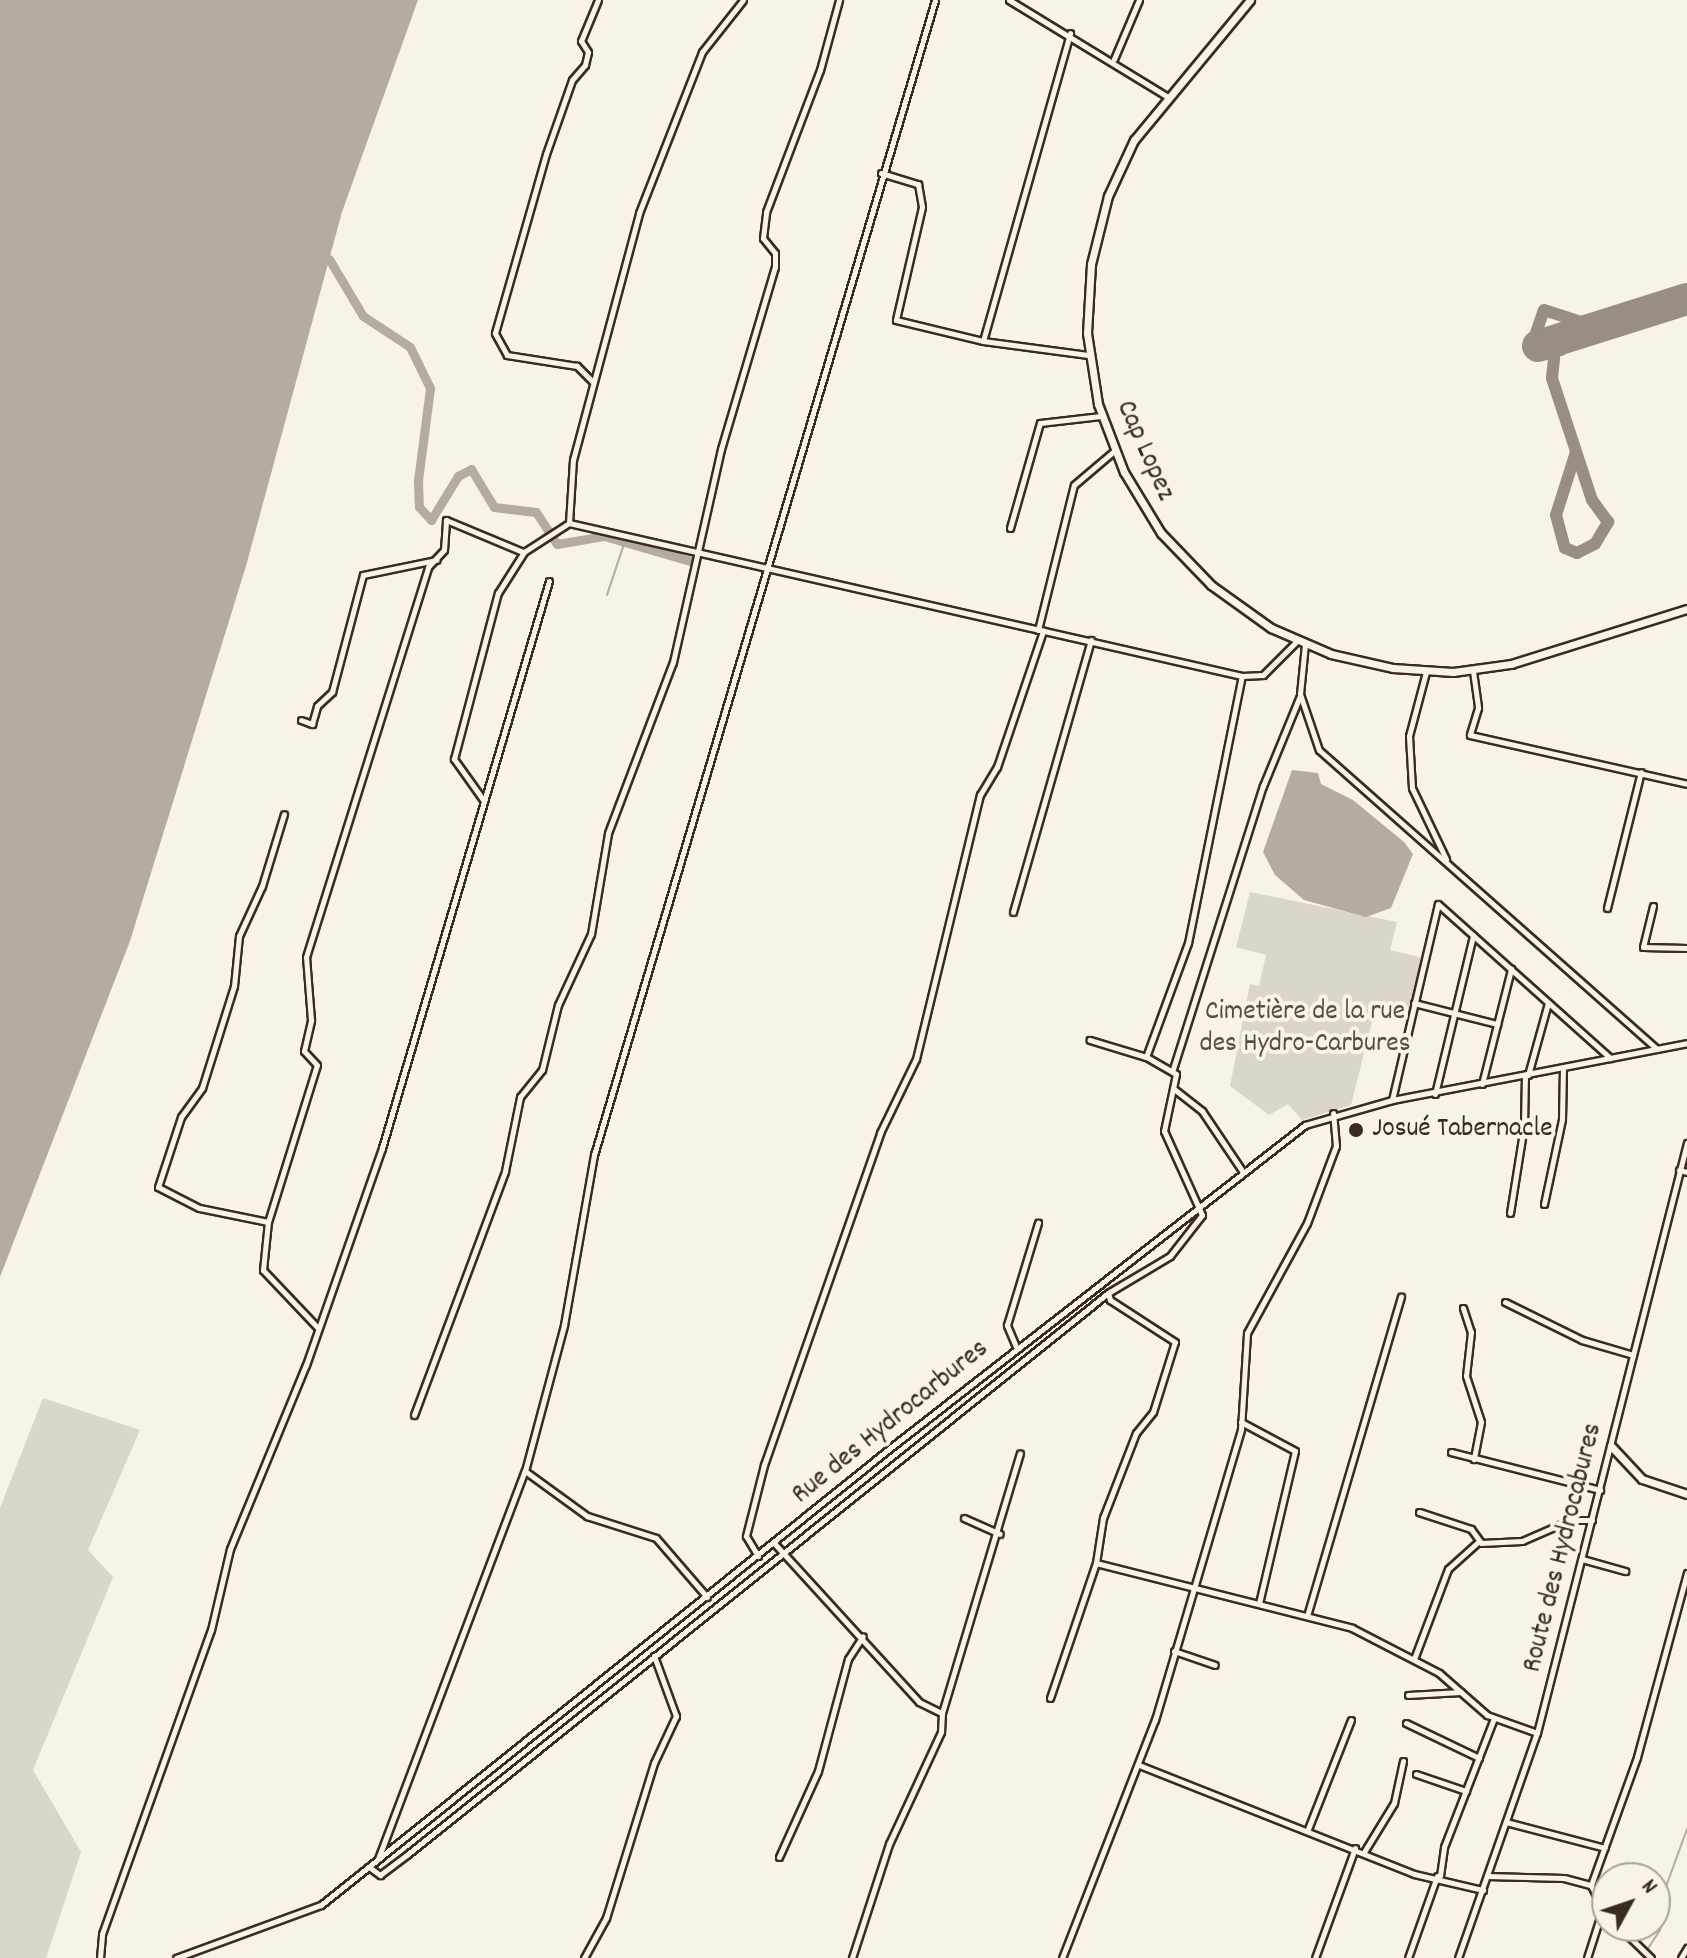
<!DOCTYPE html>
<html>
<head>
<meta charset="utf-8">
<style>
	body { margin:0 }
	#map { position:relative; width:1687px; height:1958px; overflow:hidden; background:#f7f3e8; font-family:Dekko,sans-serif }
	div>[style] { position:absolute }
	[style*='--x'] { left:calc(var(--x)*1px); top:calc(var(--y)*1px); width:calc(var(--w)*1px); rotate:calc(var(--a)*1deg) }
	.green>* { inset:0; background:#dbd6cb }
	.water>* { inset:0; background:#b4aca0 }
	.stream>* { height:2px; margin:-1px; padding:0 1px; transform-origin:1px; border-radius:1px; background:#b4aca0 }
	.river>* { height:9px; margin:-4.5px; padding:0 4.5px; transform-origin:4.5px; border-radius:4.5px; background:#b4aca0 }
	.taxiway>* { height:12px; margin:-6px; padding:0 6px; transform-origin:6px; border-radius:6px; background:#998e83 }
	.runway>* { height:32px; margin:-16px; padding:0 16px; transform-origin:16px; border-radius:16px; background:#998e83 }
	.roads { filter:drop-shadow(2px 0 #3b2a1e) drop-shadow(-2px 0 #3b2a1e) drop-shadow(0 2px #3b2a1e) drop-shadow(0 -2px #3b2a1e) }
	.street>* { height:5px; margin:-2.5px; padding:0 2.5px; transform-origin:2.5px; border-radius:2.5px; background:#f7f3e8 }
	.secondary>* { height:7px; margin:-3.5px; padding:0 3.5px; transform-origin:3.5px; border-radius:3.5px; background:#f7f3e8 }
	.dots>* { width:22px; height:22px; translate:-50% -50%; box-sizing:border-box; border:4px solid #f7f3e8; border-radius:50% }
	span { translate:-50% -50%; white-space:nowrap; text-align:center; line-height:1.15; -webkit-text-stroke:8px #f7f3e8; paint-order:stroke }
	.street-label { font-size:28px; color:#3b2a1e }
	.park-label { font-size:28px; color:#5b4c41 }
	.poi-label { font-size:28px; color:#3b2a1e }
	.left { translate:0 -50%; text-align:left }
	.north { position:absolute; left:1591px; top:1862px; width:80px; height:80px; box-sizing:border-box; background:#f7f3e8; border:2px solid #aca397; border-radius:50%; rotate:50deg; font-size:22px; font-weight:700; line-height:32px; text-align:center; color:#3b2a1e }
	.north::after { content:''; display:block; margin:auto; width:28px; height:36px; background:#3b2a1e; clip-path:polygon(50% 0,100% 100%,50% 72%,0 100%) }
</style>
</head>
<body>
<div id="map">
	<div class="green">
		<i style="clip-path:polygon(1250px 892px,1397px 922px,1390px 950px,1423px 958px,1409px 1012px,1377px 1002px,1351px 1105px,1302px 1120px,1288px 1104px,1269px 1115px,1230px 1086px,1250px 984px,1259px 986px,1266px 955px,1236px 947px)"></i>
		<i style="clip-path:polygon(43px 1398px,140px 1430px,88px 1550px,113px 1577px,33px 1770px,81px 1852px,46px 1958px,0 1958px,0 1508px)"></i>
	</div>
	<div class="water">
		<i style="clip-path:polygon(0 0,418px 0,342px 212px,246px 566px,130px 941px,0 1277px)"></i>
		<i style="clip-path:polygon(1292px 770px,1318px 773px,1321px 784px,1353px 800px,1404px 842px,1413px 854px,1391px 908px,1366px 917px,1304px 900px,1275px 875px,1263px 852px)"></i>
	</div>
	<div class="stream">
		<i style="--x:607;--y:595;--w:57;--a:-71.6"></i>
		<i style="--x:1647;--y:1950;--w:24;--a:-57"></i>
		<i style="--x:1660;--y:1930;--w:38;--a:-84"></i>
		<i style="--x:1664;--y:1892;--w:67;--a:-69.9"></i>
	</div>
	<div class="river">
		<i style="--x:329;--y:259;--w:66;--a:59.2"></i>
		<i style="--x:363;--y:316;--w:56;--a:33.4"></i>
		<i style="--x:410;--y:347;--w:46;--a:64"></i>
		<i style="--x:430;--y:388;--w:94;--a:97.4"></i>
		<i style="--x:418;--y:481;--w:26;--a:88"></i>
		<i style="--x:419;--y:507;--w:18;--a:47"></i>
		<i style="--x:431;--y:520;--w:52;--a:-58.5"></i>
		<i style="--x:458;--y:476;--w:15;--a:-28"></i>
		<i style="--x:471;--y:469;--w:44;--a:58.8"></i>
		<i style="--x:494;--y:507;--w:42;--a:6.8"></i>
		<i style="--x:536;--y:512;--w:38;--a:57"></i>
		<i style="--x:557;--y:544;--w:48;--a:-9.7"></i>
		<i style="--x:604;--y:536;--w:94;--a:16.1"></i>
	</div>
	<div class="taxiway">
		<i style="--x:1561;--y:350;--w:20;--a:-165"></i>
		<i style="--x:1542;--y:345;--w:13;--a:-117"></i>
		<i style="--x:1536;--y:333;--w:24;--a:-71"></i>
		<i style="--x:1544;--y:310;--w:56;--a:17.8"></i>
		<i style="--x:1576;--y:452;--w:66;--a:107.6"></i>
		<i style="--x:1556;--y:515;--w:34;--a:75"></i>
		<i style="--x:1565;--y:548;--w:13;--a:23"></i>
		<i style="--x:1577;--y:553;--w:20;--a:-27"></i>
		<i style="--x:1595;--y:544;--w:26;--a:-59"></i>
		<i style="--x:1608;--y:522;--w:27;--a:-126"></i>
		<i style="--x:1592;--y:500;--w:128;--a:-108.2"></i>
		<i style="--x:1552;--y:378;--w:28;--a:-84"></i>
		<i style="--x:1555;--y:350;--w:29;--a:-35"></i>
	</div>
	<div class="runway">
		<i style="--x:1538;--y:346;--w:156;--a:-17.5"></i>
	</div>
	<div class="roads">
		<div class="street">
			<i style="--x:1009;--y:0;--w:184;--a:31.4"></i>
			<i style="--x:1114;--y:59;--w:64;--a:-67"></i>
			<i style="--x:881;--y:173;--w:39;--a:17"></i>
			<i style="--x:918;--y:184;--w:23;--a:80"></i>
			<i style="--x:922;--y:207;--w:116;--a:103"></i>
			<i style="--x:896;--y:320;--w:89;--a:13.6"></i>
			<i style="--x:983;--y:341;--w:106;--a:7.6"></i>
			<i style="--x:983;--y:341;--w:320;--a:-74.2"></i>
			<i style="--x:593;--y:382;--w:23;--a:-135"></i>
			<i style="--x:577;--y:366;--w:71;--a:-171.1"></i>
			<i style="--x:507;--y:355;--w:25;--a:-119"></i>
			<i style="--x:495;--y:333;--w:186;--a:-74.1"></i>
			<i style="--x:546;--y:154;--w:78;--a:-70.6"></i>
			<i style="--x:572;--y:80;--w:20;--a:-49"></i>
			<i style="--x:585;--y:65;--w:13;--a:-77"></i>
			<i style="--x:588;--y:52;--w:13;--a:-122"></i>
			<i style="--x:581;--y:41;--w:44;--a:-67.5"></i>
			<i style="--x:569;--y:523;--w:63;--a:-86.4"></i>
			<i style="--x:573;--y:460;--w:256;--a:-75"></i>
			<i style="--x:639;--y:213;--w:173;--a:-68.6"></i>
			<i style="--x:702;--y:52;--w:66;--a:-51.7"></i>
			<i style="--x:1010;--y:528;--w:109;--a:-74.1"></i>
			<i style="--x:1040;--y:423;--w:61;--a:-6.5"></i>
			<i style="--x:1038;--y:630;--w:149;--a:-76.1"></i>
			<i style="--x:1074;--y:485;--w:52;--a:-40.4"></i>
			<i style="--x:1305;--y:644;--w:50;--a:95.7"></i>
			<i style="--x:1300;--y:694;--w:59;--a:71.3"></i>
			<i style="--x:1319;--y:750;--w:451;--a:41.5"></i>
			<i style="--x:1473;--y:671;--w:37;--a:82"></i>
			<i style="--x:1478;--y:708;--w:28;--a:107"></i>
			<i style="--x:1470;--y:735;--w:222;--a:12.7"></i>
			<i style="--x:1426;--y:672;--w:66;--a:104.9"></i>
			<i style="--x:1409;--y:736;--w:52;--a:86.7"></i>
			<i style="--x:1412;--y:788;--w:79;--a:64.4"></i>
			<i style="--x:301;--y:720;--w:12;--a:20"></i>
			<i style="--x:312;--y:724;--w:19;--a:-74"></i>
			<i style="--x:317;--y:706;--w:21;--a:-43"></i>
			<i style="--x:332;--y:692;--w:121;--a:-75.2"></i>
			<i style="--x:363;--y:575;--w:75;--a:-11.6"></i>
			<i style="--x:484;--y:801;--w:52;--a:-125.5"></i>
			<i style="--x:454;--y:759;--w:172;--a:-75.2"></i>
			<i style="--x:498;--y:593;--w:49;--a:-57.6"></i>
			<i style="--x:524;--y:552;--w:54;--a:-32.8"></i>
			<i style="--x:569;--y:523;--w:690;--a:12.81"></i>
			<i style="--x:1242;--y:676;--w:21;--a:-3"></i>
			<i style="--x:1263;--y:675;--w:48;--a:-45"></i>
			<i style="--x:1653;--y:906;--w:42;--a:103.7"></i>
			<i style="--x:1643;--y:947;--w:44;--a:1.3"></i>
			<i style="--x:1607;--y:908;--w:140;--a:-76"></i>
			<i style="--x:1013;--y:912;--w:283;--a:-74"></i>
			<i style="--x:1414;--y:1003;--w:86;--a:14.2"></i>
			<i style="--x:1146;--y:1057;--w:121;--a:-69.8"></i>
			<i style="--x:1188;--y:943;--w:272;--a:-78.6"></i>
			<i style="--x:1173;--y:1069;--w:297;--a:-72.4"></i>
			<i style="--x:1263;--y:786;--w:97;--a:-67.7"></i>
			<i style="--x:1528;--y:1075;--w:75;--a:-74.5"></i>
			<i style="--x:1482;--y:1084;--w:119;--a:-75.8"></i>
			<i style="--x:1174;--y:1089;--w:36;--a:38"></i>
			<i style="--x:1202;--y:1111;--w:73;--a:56.1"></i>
			<i style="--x:1435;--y:1094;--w:163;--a:-76.5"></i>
			<i style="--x:1392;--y:1100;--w:201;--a:-76.8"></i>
			<i style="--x:1438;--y:904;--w:231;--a:41.8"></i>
			<i style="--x:1679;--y:1170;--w:8;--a:14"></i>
			<i style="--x:1544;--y:1204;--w:87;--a:-78"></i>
			<i style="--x:1562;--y:1119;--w:51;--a:-88.9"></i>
			<i style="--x:1510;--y:1213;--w:88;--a:-80.9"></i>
			<i style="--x:1524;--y:1126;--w:50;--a:-88.9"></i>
			<i style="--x:268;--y:1222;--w:70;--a:-168.5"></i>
			<i style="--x:199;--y:1208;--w:46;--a:-152.9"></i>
			<i style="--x:158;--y:1187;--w:74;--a:-71.8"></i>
			<i style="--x:181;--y:1117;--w:36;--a:-54"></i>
			<i style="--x:202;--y:1088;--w:107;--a:-72.6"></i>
			<i style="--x:234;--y:986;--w:50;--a:-84.3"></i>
			<i style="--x:239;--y:936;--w:55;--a:-65.3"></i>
			<i style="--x:262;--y:886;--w:75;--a:-73"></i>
			<i style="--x:1505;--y:1302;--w:86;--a:26.3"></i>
			<i style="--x:1582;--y:1340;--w:53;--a:16.4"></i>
			<i style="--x:1463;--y:1308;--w:25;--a:72"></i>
			<i style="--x:1471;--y:1332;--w:44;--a:96.5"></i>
			<i style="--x:1466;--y:1376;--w:48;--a:71.9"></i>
			<i style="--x:1481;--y:1422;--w:38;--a:101"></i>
			<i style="--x:318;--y:1328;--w:80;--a:-133.5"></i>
			<i style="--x:263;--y:1270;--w:48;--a:-84.1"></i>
			<i style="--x:268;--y:1222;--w:164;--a:-72.7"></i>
			<i style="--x:317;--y:1065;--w:19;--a:-133"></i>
			<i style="--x:304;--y:1051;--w:32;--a:-77"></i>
			<i style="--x:311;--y:1020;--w:63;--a:-94.5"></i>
			<i style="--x:306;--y:957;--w:409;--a:-72.6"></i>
			<i style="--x:428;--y:567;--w:23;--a:-47"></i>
			<i style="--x:444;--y:550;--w:30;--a:-86"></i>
			<i style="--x:446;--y:520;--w:83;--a:22.6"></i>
			<i style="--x:1017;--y:1349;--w:26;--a:-113"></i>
			<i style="--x:1007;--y:1325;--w:107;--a:-73.1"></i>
			<i style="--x:414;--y:1415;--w:260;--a:-69.5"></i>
			<i style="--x:505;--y:1171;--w:76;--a:-78.5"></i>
			<i style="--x:520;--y:1097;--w:35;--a:-51"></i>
			<i style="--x:542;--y:1070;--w:67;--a:-76.2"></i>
			<i style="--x:558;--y:1005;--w:78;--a:-65.1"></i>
			<i style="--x:591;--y:934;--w:102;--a:-80.4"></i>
			<i style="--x:608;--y:833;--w:183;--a:-69.2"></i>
			<i style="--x:673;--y:662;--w:218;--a:-77.3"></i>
			<i style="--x:721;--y:449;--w:190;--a:-73.5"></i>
			<i style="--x:775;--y:267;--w:14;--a:-90"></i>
			<i style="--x:775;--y:253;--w:19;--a:-129"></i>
			<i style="--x:763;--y:238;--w:26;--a:-83"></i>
			<i style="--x:766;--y:212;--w:152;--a:-69.2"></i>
			<i style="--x:820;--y:70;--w:73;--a:-74.8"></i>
			<i style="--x:1241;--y:1422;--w:61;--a:28.2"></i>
			<i style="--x:1295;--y:1451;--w:156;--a:103.3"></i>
			<i style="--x:1451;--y:1452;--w:154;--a:14.3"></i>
			<i style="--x:525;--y:1471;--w:77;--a:36"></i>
			<i style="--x:587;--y:1516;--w:72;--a:17.7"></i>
			<i style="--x:656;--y:1538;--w:78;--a:49.2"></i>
			<i style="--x:1419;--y:1512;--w:55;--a:18.1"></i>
			<i style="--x:1471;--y:1529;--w:17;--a:54"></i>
			<i style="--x:1481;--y:1543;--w:41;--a:-2.8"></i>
			<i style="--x:1522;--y:1541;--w:52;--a:-23.6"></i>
			<i style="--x:1570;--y:1520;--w:22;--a:0"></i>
			<i style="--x:964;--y:1518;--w:39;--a:24"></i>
			<i style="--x:774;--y:1543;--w:215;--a:47.6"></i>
			<i style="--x:919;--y:1702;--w:25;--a:26"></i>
			<i style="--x:942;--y:1713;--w:19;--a:93"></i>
			<i style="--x:941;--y:1732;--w:123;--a:114.9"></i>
			<i style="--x:889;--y:1844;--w:120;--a:108"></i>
			<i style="--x:758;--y:1556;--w:23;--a:-121"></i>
			<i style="--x:746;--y:1536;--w:73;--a:-75.8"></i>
			<i style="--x:764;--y:1465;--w:352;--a:-70.7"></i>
			<i style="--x:880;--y:1133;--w:82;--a:-64.1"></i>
			<i style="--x:916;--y:1059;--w:272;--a:-76.4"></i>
			<i style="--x:980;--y:795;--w:33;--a:-59"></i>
			<i style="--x:997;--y:767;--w:144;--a:-71.3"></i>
			<i style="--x:1582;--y:1559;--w:45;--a:15.6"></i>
			<i style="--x:1096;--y:1563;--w:264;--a:14.2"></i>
			<i style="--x:1352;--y:1628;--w:98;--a:27.3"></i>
			<i style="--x:1439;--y:1673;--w:64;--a:41.2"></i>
			<i style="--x:1487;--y:1715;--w:53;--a:19.8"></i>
			<i style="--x:1307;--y:1616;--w:333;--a:-73.6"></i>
			<i style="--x:1174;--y:1651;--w:43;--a:18.9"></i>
			<i style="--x:1414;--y:1659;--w:96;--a:-69.3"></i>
			<i style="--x:1448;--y:1569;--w:40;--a:-42"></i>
			<i style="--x:1408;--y:1695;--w:53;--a:-3.2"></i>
			<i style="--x:1050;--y:1698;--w:143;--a:-71.2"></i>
			<i style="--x:1096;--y:1563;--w:46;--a:-81.2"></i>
			<i style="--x:1103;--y:1518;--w:91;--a:-68.8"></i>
			<i style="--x:1136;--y:1433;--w:27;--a:-51"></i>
			<i style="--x:1153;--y:1412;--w:73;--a:-72.6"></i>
			<i style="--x:1175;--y:1342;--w:77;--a:-147.1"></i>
			<i style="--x:1110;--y:1300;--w:7;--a:-106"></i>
			<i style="--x:942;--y:1713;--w:271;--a:-73.3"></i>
			<i style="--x:1406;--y:1723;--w:81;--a:25.6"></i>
			<i style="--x:1139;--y:1765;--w:296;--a:21.6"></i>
			<i style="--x:1414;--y:1874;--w:71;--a:13.1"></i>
			<i style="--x:1416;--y:1774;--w:53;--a:18.8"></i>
			<i style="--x:1506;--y:1822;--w:102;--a:14.7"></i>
			<i style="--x:1308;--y:1829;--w:117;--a:-68.5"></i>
			<i style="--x:1364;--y:1852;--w:57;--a:-58.5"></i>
			<i style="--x:1394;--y:1803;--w:43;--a:-77.9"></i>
			<i style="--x:779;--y:1857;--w:94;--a:-65.6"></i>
			<i style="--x:818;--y:1771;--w:116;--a:-75"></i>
			<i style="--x:848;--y:1659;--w:27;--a:-57"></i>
			<i style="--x:378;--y:1859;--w:415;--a:-69.3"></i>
			<i style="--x:525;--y:1471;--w:151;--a:-75"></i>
			<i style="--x:564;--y:1325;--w:173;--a:-80"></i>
			<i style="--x:594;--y:1155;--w:1204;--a:-73.55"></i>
			<i style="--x:369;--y:1867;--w:14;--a:36"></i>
			<i style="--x:380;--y:1875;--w:35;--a:-37"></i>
			<i style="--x:408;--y:1854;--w:897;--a:-38.71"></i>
			<i style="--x:1108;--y:1293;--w:72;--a:-30.8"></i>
			<i style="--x:1170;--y:1256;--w:52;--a:-52"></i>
			<i style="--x:1202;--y:1215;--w:92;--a:-114.3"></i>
			<i style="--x:1164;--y:1131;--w:58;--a:-78.1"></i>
			<i style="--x:1176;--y:1074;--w:34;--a:-150"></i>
			<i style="--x:1146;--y:1057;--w:59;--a:-163.1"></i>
			<i style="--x:1440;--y:1876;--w:29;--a:-82"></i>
			<i style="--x:1444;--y:1847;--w:138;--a:-68.8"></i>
			<i style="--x:1487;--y:1876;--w:77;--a:1.5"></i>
			<i style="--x:1564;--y:1878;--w:28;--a:15"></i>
			<i style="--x:1618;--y:1926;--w:46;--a:44.1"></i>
			<i style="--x:100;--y:1958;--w:24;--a:-85"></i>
			<i style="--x:102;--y:1934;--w:323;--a:-70.3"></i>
			<i style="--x:211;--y:1630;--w:83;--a:-76.8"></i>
			<i style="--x:230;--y:1549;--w:199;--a:-67.6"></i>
			<i style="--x:306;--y:1365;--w:230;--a:-70.7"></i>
			<i style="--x:382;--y:1148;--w:591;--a:-73.59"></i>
			<i style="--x:176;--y:1958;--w:154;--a:-20.1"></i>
			<i style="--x:321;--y:1905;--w:735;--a:-38.76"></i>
			<i style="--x:894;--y:1445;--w:521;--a:-37.9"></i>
			<i style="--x:1305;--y:1125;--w:91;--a:-16"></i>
			<i style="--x:1392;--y:1100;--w:300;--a:-10.9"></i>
			<i style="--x:584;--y:1958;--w:46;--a:-61.2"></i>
			<i style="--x:606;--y:1918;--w:162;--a:-72.8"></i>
			<i style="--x:654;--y:1763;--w:52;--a:-64.9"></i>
			<i style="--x:676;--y:1716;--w:64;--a:-110.1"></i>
			<i style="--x:1062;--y:1958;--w:256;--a:-68.7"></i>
			<i style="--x:1155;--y:1720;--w:303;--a:-73.5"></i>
			<i style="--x:1241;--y:1429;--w:96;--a:-86.4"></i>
			<i style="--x:1247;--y:1333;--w:125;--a:-61.4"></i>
			<i style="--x:1307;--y:1223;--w:82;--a:-69.4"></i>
			<i style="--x:1336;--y:1146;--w:33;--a:-95"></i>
			<i style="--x:1315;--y:1958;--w:117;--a:-70"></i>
			<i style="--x:1408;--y:1958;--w:87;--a:-70.5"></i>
			<i style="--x:1458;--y:1958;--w:238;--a:-70.7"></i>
			<i style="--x:1537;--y:1733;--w:609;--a:-75.74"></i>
			<i style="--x:1587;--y:1958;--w:52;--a:-72.3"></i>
			<i style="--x:1603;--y:1908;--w:26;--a:-118"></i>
			<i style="--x:1591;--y:1885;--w:136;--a:-70.2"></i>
			<i style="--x:1637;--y:1757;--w:191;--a:-74.8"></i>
			<i style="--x:1681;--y:1958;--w:12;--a:-59"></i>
		</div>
		<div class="secondary">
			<i style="--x:1250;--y:0;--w:182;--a:129.6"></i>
			<i style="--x:1134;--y:140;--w:62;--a:114.9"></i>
			<i style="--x:1108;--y:196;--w:70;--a:104"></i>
			<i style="--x:1091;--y:264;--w:69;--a:93.3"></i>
			<i style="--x:1087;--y:333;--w:72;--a:81.2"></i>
			<i style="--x:1098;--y:404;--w:73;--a:69.1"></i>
			<i style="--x:1124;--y:472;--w:71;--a:58.8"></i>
			<i style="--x:1161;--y:533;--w:72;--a:46.1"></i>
			<i style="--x:1211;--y:585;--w:74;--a:35.6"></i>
			<i style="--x:1271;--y:628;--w:65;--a:23.4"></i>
			<i style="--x:1331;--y:654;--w:64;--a:12.7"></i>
			<i style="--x:1393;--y:668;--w:60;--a:3.8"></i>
			<i style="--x:1453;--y:672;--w:59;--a:-7.9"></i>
			<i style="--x:1511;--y:664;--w:184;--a:-17.4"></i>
			<i style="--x:1611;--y:1446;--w:45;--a:46.8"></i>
			<i style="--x:1642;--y:1479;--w:47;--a:18.4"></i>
		</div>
	</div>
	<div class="dots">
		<i style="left:1356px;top:1130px;background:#3b2a1e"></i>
	</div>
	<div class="street-label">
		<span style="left:1144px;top:451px;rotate:66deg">Cap Lopez</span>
		<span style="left:891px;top:1423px;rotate:-39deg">Rue des Hydrocarbures</span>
		<span style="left:1564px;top:1548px;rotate:-76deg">Route des Hydrocabures</span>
	</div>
	<div class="park-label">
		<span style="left:1305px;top:1029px">Cimetière de la rue<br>des Hydro-Carbures</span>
	</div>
	<div class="poi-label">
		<span class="left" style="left:1372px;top:1130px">Josué Tabernacle</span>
	</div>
	<div class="north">N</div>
</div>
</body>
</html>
